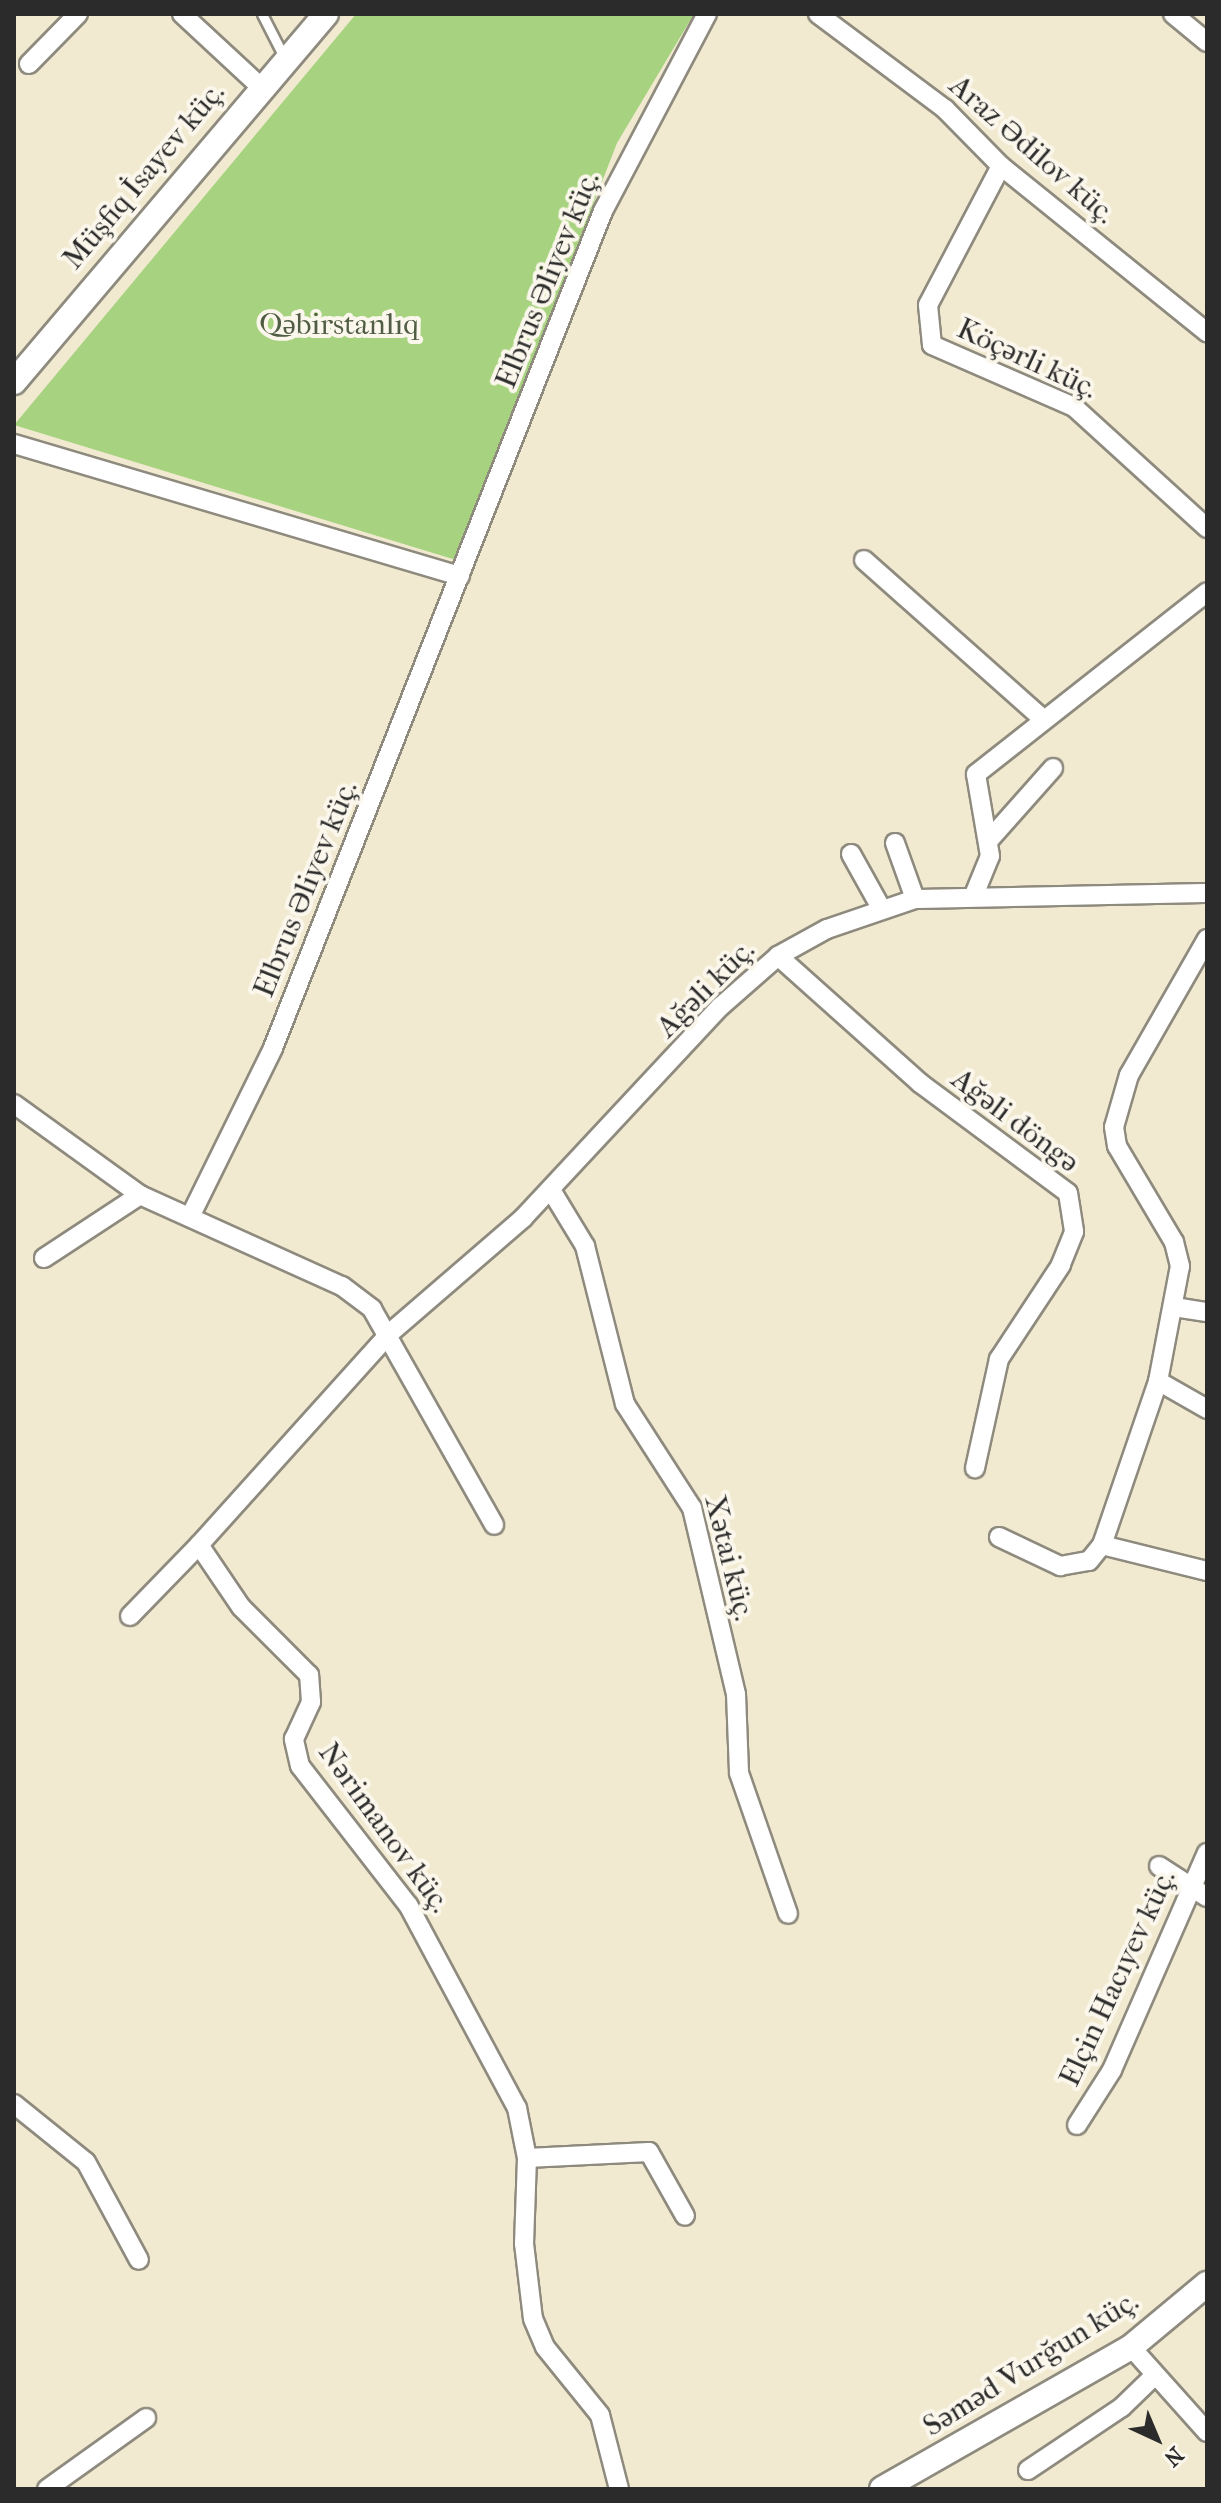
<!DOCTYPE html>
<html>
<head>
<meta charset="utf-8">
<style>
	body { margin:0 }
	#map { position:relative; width:1221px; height:2503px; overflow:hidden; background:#f1ead0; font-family:"IM FELL French Canon",serif }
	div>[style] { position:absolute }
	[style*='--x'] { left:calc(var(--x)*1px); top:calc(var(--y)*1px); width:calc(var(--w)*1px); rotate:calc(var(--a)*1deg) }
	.green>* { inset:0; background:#a7d380 }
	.roads { filter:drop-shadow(2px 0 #8e8a7e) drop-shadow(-2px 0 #8e8a7e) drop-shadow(0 2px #8e8a7e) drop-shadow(0 -2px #8e8a7e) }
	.service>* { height:9px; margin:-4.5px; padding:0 4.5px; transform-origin:4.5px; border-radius:4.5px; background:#fff }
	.minor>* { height:18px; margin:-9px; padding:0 9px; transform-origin:9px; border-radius:9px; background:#fff }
	.tertiary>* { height:24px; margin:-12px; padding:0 12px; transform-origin:12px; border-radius:12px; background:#fff }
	span { translate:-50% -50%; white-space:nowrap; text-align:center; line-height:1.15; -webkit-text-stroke:8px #fbf7ec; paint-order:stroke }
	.street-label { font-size:30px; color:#2b2b2b }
	.park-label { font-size:30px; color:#505d44 }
	.frame { position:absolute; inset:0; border:16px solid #2b2b2b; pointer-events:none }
	.north { position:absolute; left:1117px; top:2399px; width:80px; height:80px; -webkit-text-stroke:6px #fbf7ec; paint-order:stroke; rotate:136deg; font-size:22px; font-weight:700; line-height:32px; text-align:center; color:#2b2b2b }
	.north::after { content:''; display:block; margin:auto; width:28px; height:36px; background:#2b2b2b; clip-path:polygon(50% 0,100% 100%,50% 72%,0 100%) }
</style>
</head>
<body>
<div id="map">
	<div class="green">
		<i style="clip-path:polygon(356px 14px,694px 14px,617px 143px,456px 560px,14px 425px)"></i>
	</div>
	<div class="roads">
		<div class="service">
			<i style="--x:262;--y:14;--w:51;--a:62.9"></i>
		</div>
		<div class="minor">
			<i style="--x:182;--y:14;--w:109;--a:42.8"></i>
			<i style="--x:818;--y:14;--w:159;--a:36.8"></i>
			<i style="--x:945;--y:109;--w:80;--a:45.5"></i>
			<i style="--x:1001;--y:166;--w:265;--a:38.9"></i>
			<i style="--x:1173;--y:14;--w:44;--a:39.5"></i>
			<i style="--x:29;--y:64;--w:70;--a:-45.6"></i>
			<i style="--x:1001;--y:166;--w:157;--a:117.7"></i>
			<i style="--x:928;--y:305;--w:40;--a:84.3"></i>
			<i style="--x:932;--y:345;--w:155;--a:23.6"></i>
			<i style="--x:1074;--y:407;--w:180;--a:42.3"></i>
			<i style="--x:14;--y:444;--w:465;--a:16.5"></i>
			<i style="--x:864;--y:560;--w:239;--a:41.6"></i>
			<i style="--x:990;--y:839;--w:95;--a:-48.4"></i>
			<i style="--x:895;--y:843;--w:59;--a:70.3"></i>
			<i style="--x:851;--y:854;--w:62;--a:60.9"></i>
			<i style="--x:974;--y:895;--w:42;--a:-67.7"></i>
			<i style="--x:990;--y:856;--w:83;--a:-99.7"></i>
			<i style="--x:976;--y:774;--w:294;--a:-38.2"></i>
			<i style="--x:1207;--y:939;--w:157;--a:119.8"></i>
			<i style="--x:1129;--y:1075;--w:54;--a:106.1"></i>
			<i style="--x:1114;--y:1127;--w:19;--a:81"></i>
			<i style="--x:1117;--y:1146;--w:112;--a:59.3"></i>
			<i style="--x:1174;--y:1242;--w:25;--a:76"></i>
			<i style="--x:1180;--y:1266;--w:117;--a:100.8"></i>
			<i style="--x:1158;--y:1381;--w:56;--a:29.7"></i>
			<i style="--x:778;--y:956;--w:191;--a:41.8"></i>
			<i style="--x:920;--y:1083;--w:184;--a:36.6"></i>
			<i style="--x:1068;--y:1193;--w:39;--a:81"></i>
			<i style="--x:1074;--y:1232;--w:35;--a:112"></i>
			<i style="--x:1061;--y:1265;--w:113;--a:123.4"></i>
			<i style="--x:999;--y:1359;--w:112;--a:102.4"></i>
			<i style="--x:14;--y:1104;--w:155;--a:35.8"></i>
			<i style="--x:140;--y:1195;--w:222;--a:24.3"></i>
			<i style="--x:342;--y:1286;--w:38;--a:37"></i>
			<i style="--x:372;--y:1309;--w:248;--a:60.5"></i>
			<i style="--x:551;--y:1190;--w:66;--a:58.7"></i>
			<i style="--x:585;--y:1246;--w:163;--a:75.8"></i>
			<i style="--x:625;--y:1404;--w:124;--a:57.2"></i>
			<i style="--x:692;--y:1508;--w:191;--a:76.7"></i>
			<i style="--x:736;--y:1694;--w:79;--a:87.8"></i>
			<i style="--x:739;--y:1773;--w:149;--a:70.8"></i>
			<i style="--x:190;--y:1217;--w:188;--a:-63.8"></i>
			<i style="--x:273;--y:1048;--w:900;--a:-68.48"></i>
			<i style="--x:603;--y:211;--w:223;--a:-62.2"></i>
			<i style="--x:44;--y:1258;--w:115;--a:-33.3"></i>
			<i style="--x:1174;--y:1307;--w:33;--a:9"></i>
			<i style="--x:999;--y:1537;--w:68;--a:25.4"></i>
			<i style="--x:1060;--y:1566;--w:29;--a:-10"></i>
			<i style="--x:1089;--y:1561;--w:21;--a:-51"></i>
			<i style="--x:1102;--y:1545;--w:173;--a:-71.1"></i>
			<i style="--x:1102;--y:1545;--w:108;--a:13.9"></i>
			<i style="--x:130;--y:1616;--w:99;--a:-45.8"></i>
			<i style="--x:1159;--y:1866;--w:57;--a:32.9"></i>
			<i style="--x:14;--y:2104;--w:92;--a:38.9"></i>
			<i style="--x:86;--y:2162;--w:111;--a:61.6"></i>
			<i style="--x:1077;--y:2125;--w:65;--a:-57.5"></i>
			<i style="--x:1112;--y:2070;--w:237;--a:-66.4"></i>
			<i style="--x:527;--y:2158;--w:122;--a:-2.8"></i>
			<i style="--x:649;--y:2152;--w:73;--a:60.6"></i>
			<i style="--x:1131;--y:2347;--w:114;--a:48.2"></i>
			<i style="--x:1028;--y:2470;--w:113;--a:-33.8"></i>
			<i style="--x:1122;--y:2407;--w:42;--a:-44"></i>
			<i style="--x:47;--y:2489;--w:122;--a:-35.6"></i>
			<i style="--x:619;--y:2489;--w:76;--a:-104.4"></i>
			<i style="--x:600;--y:2415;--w:87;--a:-129"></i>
			<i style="--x:545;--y:2347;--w:30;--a:-113"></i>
			<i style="--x:533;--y:2319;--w:76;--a:-96.8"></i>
			<i style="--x:524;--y:2244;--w:86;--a:-88"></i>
			<i style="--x:527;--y:2158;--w:51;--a:-101.3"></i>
			<i style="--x:517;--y:2108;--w:230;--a:-118.2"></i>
			<i style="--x:408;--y:1905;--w:176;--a:-127.8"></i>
			<i style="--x:300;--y:1766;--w:28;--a:-103"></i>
			<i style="--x:294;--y:1739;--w:41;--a:-65.3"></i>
			<i style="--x:311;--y:1702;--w:27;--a:-94"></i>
			<i style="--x:309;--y:1675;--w:96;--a:-135"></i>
			<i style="--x:241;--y:1607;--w:75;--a:-124.1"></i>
			<i style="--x:199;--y:1545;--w:285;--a:-48"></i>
			<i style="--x:390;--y:1333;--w:176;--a:-40.8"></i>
			<i style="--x:523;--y:1218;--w:289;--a:-47"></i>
			<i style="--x:720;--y:1007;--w:77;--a:-41.3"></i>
			<i style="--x:778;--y:956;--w:56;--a:-28.9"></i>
			<i style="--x:827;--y:929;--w:93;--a:-18.8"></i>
			<i style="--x:915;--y:899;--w:292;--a:-1.2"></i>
		</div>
		<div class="tertiary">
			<i style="--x:14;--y:382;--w:482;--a:-49.7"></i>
			<i style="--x:882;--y:2489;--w:287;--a:-29.7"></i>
			<i style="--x:1131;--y:2347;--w:99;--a:-39.7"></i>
		</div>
	</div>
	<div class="street-label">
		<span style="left:1032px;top:150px;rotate:41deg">Araz Ədilov küç.</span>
		<span style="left:144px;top:176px;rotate:-50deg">Müşfiq İsayev küç.</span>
		<span style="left:548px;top:280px;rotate:-68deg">Elbrus Əliyev küç.</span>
		<span style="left:1027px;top:359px;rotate:25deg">Köçərli küç.</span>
		<span style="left:306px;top:889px;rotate:-68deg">Elbrus Əliyev küç.</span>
		<span style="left:706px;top:989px;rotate:-45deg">Ağəli küç.</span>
		<span style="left:1015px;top:1121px;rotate:37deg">Ağəli döngə</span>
		<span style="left:729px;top:1558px;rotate:76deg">Xətai küç.</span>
		<span style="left:384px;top:1828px;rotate:54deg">Nərimanov küç.</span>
		<span style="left:1118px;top:1978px;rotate:-65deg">Elçin Hacıyev küç.</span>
		<span style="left:1031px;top:2364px;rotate:-32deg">Səməd Vurğun küç.</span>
	</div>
	<div class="park-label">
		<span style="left:339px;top:325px">Qəbirstanlıq</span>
	</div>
	<div class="frame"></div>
	<div class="north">N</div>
</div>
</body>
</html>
